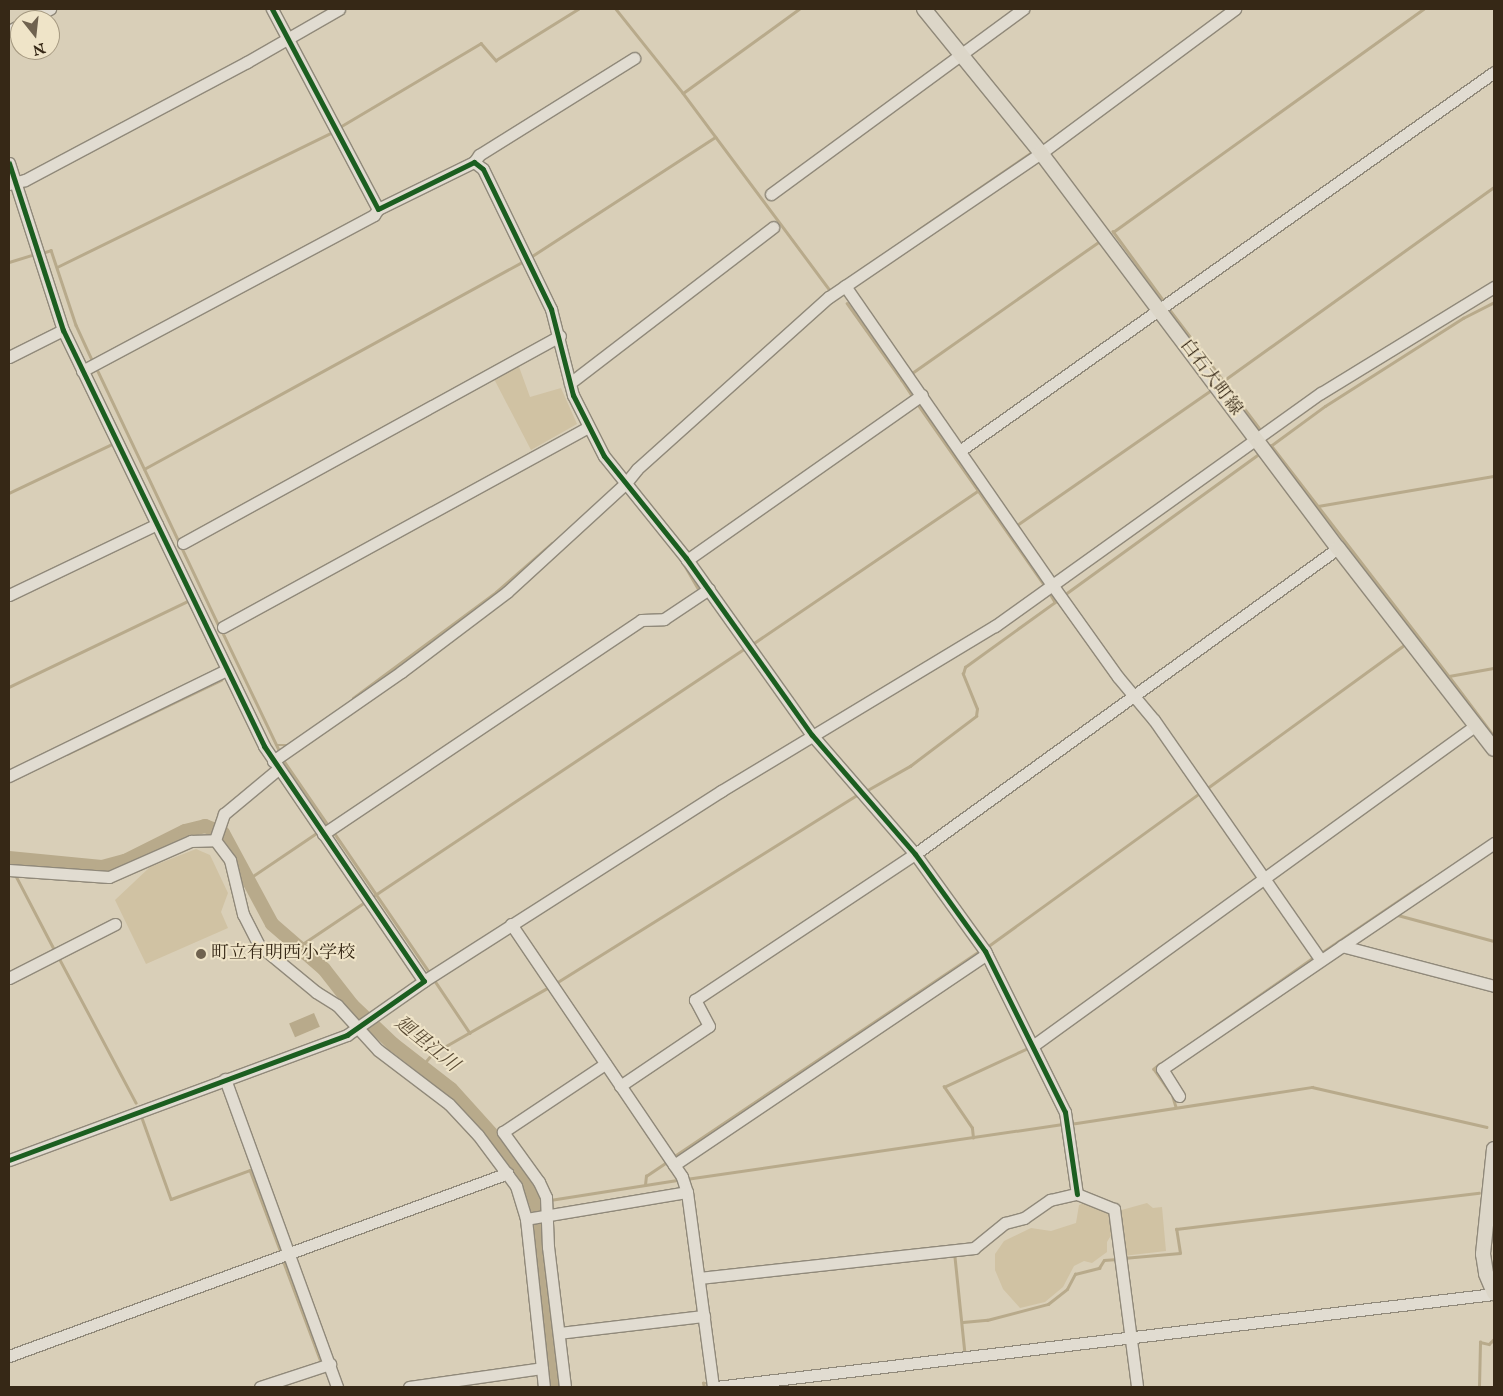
<!DOCTYPE html>
<html>
<head>
<meta charset="utf-8">
<style>
	body { margin:0 }
	#map { position:relative; width:1503px; height:1396px; overflow:hidden; background:#d9cfb8; font-family:"IM FELL English","Noto Serif JP",serif }
	div>[style] { position:absolute }
	[style*='--x'] { left:calc(var(--x)*1px); top:calc(var(--y)*1px); width:calc(var(--w)*1px); rotate:calc(var(--a)*1deg) }
	.green>* { inset:0; background:#d0c2a3 }
	.water>* { inset:0; background:#b8aa8b; transform-origin:0 0 }
	.stream>* { height:2.5px; margin:-1.25px; padding:0 1.25px; transform-origin:1.25px; border-radius:1.25px; background:#b8aa8b }
	.river>* { height:14px; margin:-7px; padding:0 7px; transform-origin:7px; border-radius:7px; background:#b8aa8b }
	.roads { filter:drop-shadow(1px 0 #90897a) drop-shadow(-1px 0 #90897a) drop-shadow(0 1px #90897a) drop-shadow(0 -1px #90897a) }
	.minor>* { height:11px; margin:-5.5px; padding:0 5.5px; transform-origin:5.5px; border-radius:5.5px; background:#e1dcd1 }
	.major>* { height:14px; margin:-7px; padding:0 7px; transform-origin:7px; border-radius:7px; background:#dcd6c8 }
	.cycleway>* { height:5px; margin:-2.5px; padding:0 2.5px; transform-origin:2.5px; border-radius:2.5px; background:#1b5e20 }
	.dots>* { width:14px; height:14px; translate:-50% -50%; box-sizing:border-box; border:2px solid #efe4c8; border-radius:50% }
	span { translate:-50% -50%; white-space:nowrap; text-align:center; line-height:1.15; -webkit-text-stroke:4px #efe4c8; paint-order:stroke }
	.street-label { font-size:18px; color:#362816 }
	.poi-label { font-size:18px; color:#362816 }
	.left { translate:0 -50%; text-align:left }
	.water-label { font-size:19px; color:#594a33; font-style:italic }
	.frame { position:absolute; inset:0; border:10px solid #362816; pointer-events:none }
	.north { position:absolute; left:10px; top:10px; width:50px; height:50px; box-sizing:border-box; background:#efe4c8; border:1px solid #a59981; border-radius:50%; rotate:164deg; font-size:14px; font-weight:700; line-height:20px; text-align:center; color:#362816 }
	.north::after { content:''; display:block; margin:auto; width:18px; height:22px; background:#6f624f; clip-path:polygon(50% 0,100% 100%,50% 72%,0 100%) }
</style>
</head>
<body>
<div id="map">
	<div class="green">
		<i style="clip-path:polygon(518px 364px,530px 397px,561px 388px,577px 424px,531px 450px,493px 377px)"></i>
		<i style="clip-path:polygon(196px 849px,210px 855px,228px 893px,221px 912px,228px 928px,146px 964px,115px 900px,150px 867px)"></i>
		<i style="clip-path:polygon(1088px 1201px,1111px 1213px,1113px 1232px,1107px 1242px,1107px 1252px,1092px 1263px,1084px 1261px,1074px 1266px,1063px 1287px,1045px 1302px,1020px 1308px,1003px 1289px,995px 1270px,995px 1254px,1004px 1241px,1031px 1228px,1051px 1231px,1076px 1223px,1079px 1205px)"></i>
		<i style="clip-path:polygon(1147px 1203px,1153px 1208px,1162px 1207px,1166px 1251px,1123px 1256px,1118px 1211px)"></i>
	</div>
	<div class="water">
		<i style="left:314px;top:1013px;width:15px;height:27px;rotate:67deg"></i>
	</div>
	<div class="stream">
		<i style="--x:616;--y:9;--w:107;--a:51.4"></i>
		<i style="--x:683;--y:93;--w:143;--a:-35.9"></i>
		<i style="--x:683;--y:93;--w:246;--a:53.3"></i>
		<i style="--x:338;--y:128;--w:166;--a:-30.7"></i>
		<i style="--x:481;--y:43;--w:23;--a:49"></i>
		<i style="--x:496;--y:60;--w:97;--a:-31.9"></i>
		<i style="--x:918;--y:230;--w:138;--a:-34.4"></i>
		<i style="--x:42;--y:253;--w:9;--a:-18"></i>
		<i style="--x:51;--y:250;--w:79;--a:71.6"></i>
		<i style="--x:76;--y:325;--w:41;--a:65.3"></i>
		<i style="--x:529;--y:258;--w:222;--a:-33"></i>
		<i style="--x:9;--y:262;--w:28;--a:-17"></i>
		<i style="--x:57;--y:267;--w:309;--a:-26.1"></i>
		<i style="--x:1164;--y:302;--w:87;--a:-126.1"></i>
		<i style="--x:1113;--y:232;--w:382;--a:-35.7"></i>
		<i style="--x:847;--y:303;--w:95;--a:54.5"></i>
		<i style="--x:1170;--y:310;--w:149;--a:52.9"></i>
		<i style="--x:96;--y:367;--w:287;--a:64.6"></i>
		<i style="--x:912;--y:373;--w:230;--a:-35.1"></i>
		<i style="--x:904;--y:378;--w:3;--a:135"></i>
		<i style="--x:902;--y:380;--w:20;--a:57"></i>
		<i style="--x:1223;--y:381;--w:333;--a:-35.6"></i>
		<i style="--x:917;--y:403;--w:220;--a:55"></i>
		<i style="--x:1271;--y:445;--w:292;--a:52.4"></i>
		<i style="--x:1449;--y:676;--w:46;--a:-10.1"></i>
		<i style="--x:1269;--y:447;--w:69;--a:-36.2"></i>
		<i style="--x:1325;--y:406;--w:164;--a:-32.5"></i>
		<i style="--x:1463;--y:318;--w:35;--a:-27"></i>
		<i style="--x:144;--y:469;--w:435;--a:-28.7"></i>
		<i style="--x:9;--y:493;--w:112;--a:-25.4"></i>
		<i style="--x:1318;--y:506;--w:179;--a:-9.7"></i>
		<i style="--x:1017;--y:525;--w:236;--a:-34.8"></i>
		<i style="--x:684;--y:564;--w:30;--a:60"></i>
		<i style="--x:1051;--y:595;--w:8;--a:60"></i>
		<i style="--x:1064;--y:595;--w:242;--a:-35.9"></i>
		<i style="--x:222;--y:631;--w:134;--a:64.4"></i>
		<i style="--x:751;--y:645;--w:276;--a:-34.2"></i>
		<i style="--x:1449;--y:676;--w:75;--a:53.1"></i>
		<i style="--x:9;--y:687;--w:201;--a:-25.7"></i>
		<i style="--x:353;--y:698;--w:178;--a:-36.5"></i>
		<i style="--x:496;--y:592;--w:74;--a:-41.2"></i>
		<i style="--x:277;--y:745;--w:11;--a:0"></i>
		<i style="--x:67;--y:754;--w:171;--a:-25.7"></i>
		<i style="--x:282;--y:758;--w:81;--a:55.5"></i>
		<i style="--x:1206;--y:789;--w:243;--a:-36"></i>
		<i style="--x:864;--y:792;--w:53;--a:-29.5"></i>
		<i style="--x:910;--y:766;--w:83;--a:-37.1"></i>
		<i style="--x:976;--y:716;--w:7;--a:-82"></i>
		<i style="--x:977;--y:709;--w:38;--a:-112"></i>
		<i style="--x:963;--y:674;--w:7;--a:-74"></i>
		<i style="--x:965;--y:667;--w:115;--a:-35.8"></i>
		<i style="--x:333;--y:831;--w:172;--a:55.7"></i>
		<i style="--x:15;--y:866;--w:8;--a:-90"></i>
		<i style="--x:15;--y:874;--w:87;--a:62.5"></i>
		<i style="--x:250;--y:878;--w:82;--a:-34.1"></i>
		<i style="--x:372;--y:897;--w:449;--a:-33.7"></i>
		<i style="--x:1394;--y:914;--w:104;--a:15.1"></i>
		<i style="--x:298;--y:947;--w:81;--a:-33.9"></i>
		<i style="--x:987;--y:947;--w:264;--a:-35.9"></i>
		<i style="--x:1321;--y:953;--w:120;--a:-34.1"></i>
		<i style="--x:58;--y:956;--w:166;--a:62"></i>
		<i style="--x:433;--y:978;--w:66;--a:56.1"></i>
		<i style="--x:556;--y:983;--w:357;--a:-32"></i>
		<i style="--x:1204;--y:1034;--w:134;--a:-35"></i>
		<i style="--x:1160;--y:1064;--w:8;--a:140"></i>
		<i style="--x:1154;--y:1069;--w:28;--a:55"></i>
		<i style="--x:422;--y:1066;--w:16;--a:-50"></i>
		<i style="--x:432;--y:1054;--w:135;--a:-29.8"></i>
		<i style="--x:1173;--y:1097;--w:10;--a:73"></i>
		<i style="--x:142;--y:1118;--w:86;--a:70.3"></i>
		<i style="--x:171;--y:1199;--w:84;--a:-20.2"></i>
		<i style="--x:250;--y:1170;--w:88;--a:69.3"></i>
		<i style="--x:1070;--y:1124;--w:245;--a:-8.7"></i>
		<i style="--x:1312;--y:1087;--w:179;--a:12.9"></i>
		<i style="--x:973;--y:1138;--w:10;--a:-96"></i>
		<i style="--x:972;--y:1128;--w:50;--a:-124.3"></i>
		<i style="--x:944;--y:1087;--w:93;--a:-24.9"></i>
		<i style="--x:673;--y:1157;--w:370;--a:-33.9"></i>
		<i style="--x:686;--y:1179;--w:382;--a:-8.3"></i>
		<i style="--x:645;--y:1185;--w:9;--a:-84"></i>
		<i style="--x:646;--y:1176;--w:25;--a:-34"></i>
		<i style="--x:550;--y:1200;--w:130;--a:-8.9"></i>
		<i style="--x:536;--y:1202;--w:7;--a:-8"></i>
		<i style="--x:955;--y:1257;--w:97;--a:84.1"></i>
		<i style="--x:1123;--y:1258;--w:57;--a:-5"></i>
		<i style="--x:1180;--y:1253;--w:24;--a:-99"></i>
		<i style="--x:1176;--y:1229;--w:305;--a:-6.8"></i>
		<i style="--x:283;--y:1260;--w:106;--a:69.5"></i>
		<i style="--x:963;--y:1322;--w:24;--a:-5"></i>
		<i style="--x:987;--y:1320;--w:63;--a:-14.7"></i>
		<i style="--x:1048;--y:1304;--w:24;--a:-38"></i>
		<i style="--x:1067;--y:1289;--w:17;--a:-62"></i>
		<i style="--x:1075;--y:1274;--w:25;--a:-14"></i>
		<i style="--x:1099;--y:1268;--w:9;--a:-58"></i>
		<i style="--x:1104;--y:1260;--w:13;--a:-4"></i>
		<i style="--x:548;--y:1329;--w:7;--a:-8"></i>
		<i style="--x:704;--y:1387;--w:4;--a:-104"></i>
		<i style="--x:703;--y:1383;--w:5;--a:0"></i>
		<i style="--x:1479;--y:1387;--w:45;--a:-88.7"></i>
		<i style="--x:1480;--y:1342;--w:9;--a:13"></i>
		<i style="--x:1489;--y:1344;--w:7;--a:-45"></i>
	</div>
	<div class="river">
		<i style="--x:9;--y:858;--w:93;--a:5.5"></i>
		<i style="--x:102;--y:867;--w:24;--a:-15"></i>
		<i style="--x:125;--y:861;--w:67;--a:-26.6"></i>
		<i style="--x:185;--y:831;--w:21;--a:-14"></i>
		<i style="--x:205;--y:826;--w:19;--a:21"></i>
		<i style="--x:223;--y:833;--w:103;--a:61.7"></i>
		<i style="--x:272;--y:924;--w:69;--a:40.9"></i>
		<i style="--x:324;--y:969;--w:46;--a:52.1"></i>
		<i style="--x:352;--y:1005;--w:57;--a:43.6"></i>
		<i style="--x:393;--y:1044;--w:73;--a:37.8"></i>
		<i style="--x:451;--y:1089;--w:70;--a:47.9"></i>
		<i style="--x:498;--y:1141;--w:47;--a:53.6"></i>
		<i style="--x:526;--y:1179;--w:25;--a:67"></i>
		<i style="--x:536;--y:1202;--w:186;--a:84.1"></i>
	</div>
	<div class="roads">
		<div class="minor">
			<i style="--x:272;--y:9;--w:226;--a:62.1"></i>
			<i style="--x:378;--y:209;--w:107;--a:-26.1"></i>
			<i style="--x:474;--y:162;--w:11;--a:38"></i>
			<i style="--x:483;--y:169;--w:156;--a:64.1"></i>
			<i style="--x:551;--y:309;--w:89;--a:75.7"></i>
			<i style="--x:573;--y:395;--w:68;--a:63.1"></i>
			<i style="--x:604;--y:456;--w:131;--a:51.2"></i>
			<i style="--x:686;--y:558;--w:217;--a:54.6"></i>
			<i style="--x:812;--y:735;--w:157;--a:49.1"></i>
			<i style="--x:915;--y:854;--w:120;--a:54.2"></i>
			<i style="--x:985;--y:951;--w:180;--a:63.6"></i>
			<i style="--x:1065;--y:1112;--w:83;--a:81.7"></i>
			<i style="--x:29;--y:20;--w:24;--a:-28"></i>
			<i style="--x:9;--y:31;--w:13;--a:-29"></i>
			<i style="--x:474;--y:162;--w:9;--a:-54"></i>
			<i style="--x:479;--y:155;--w:183;--a:-32"></i>
			<i style="--x:9;--y:163;--w:176;--a:72.1"></i>
			<i style="--x:63;--y:330;--w:462;--a:64.2"></i>
			<i style="--x:264;--y:746;--w:284;--a:55.8"></i>
			<i style="--x:424;--y:981;--w:94;--a:145"></i>
			<i style="--x:347;--y:1035;--w:360;--a:159.7"></i>
			<i style="--x:9;--y:184;--w:16;--a:-14"></i>
			<i style="--x:25;--y:180;--w:251;--a:-28"></i>
			<i style="--x:247;--y:62;--w:106;--a:-29.9"></i>
			<i style="--x:771;--y:194;--w:313;--a:-36.3"></i>
			<i style="--x:845;--y:286;--w:365;--a:55.3"></i>
			<i style="--x:1053;--y:586;--w:112;--a:54.5"></i>
			<i style="--x:1118;--y:677;--w:56;--a:50.1"></i>
			<i style="--x:1154;--y:720;--w:292;--a:55.2"></i>
			<i style="--x:9;--y:357;--w:60;--a:-26.6"></i>
			<i style="--x:82;--y:371;--w:331;--a:-28.1"></i>
			<i style="--x:374;--y:215;--w:7;--a:-56"></i>
			<i style="--x:570;--y:383;--w:256;--a:-37.5"></i>
			<i style="--x:961;--y:450;--w:653;--a:-35.34"></i>
			<i style="--x:183;--y:543;--w:430;--a:-28.8"></i>
			<i style="--x:687;--y:560;--w:287;--a:-35.1"></i>
			<i style="--x:9;--y:595;--w:164;--a:-25.6"></i>
			<i style="--x:223;--y:627;--w:415;--a:-28.7"></i>
			<i style="--x:273;--y:761;--w:156;--a:-34.8"></i>
			<i style="--x:401;--y:672;--w:133;--a:-37"></i>
			<i style="--x:507;--y:592;--w:160;--a:-42.5"></i>
			<i style="--x:625;--y:484;--w:19;--a:-51"></i>
			<i style="--x:637;--y:469;--w:258;--a:-41.9"></i>
			<i style="--x:829;--y:297;--w:256;--a:-34.2"></i>
			<i style="--x:1041;--y:153;--w:242;--a:-36.6"></i>
			<i style="--x:9;--y:776;--w:242;--a:-26"></i>
			<i style="--x:323;--y:834;--w:383;--a:-33.9"></i>
			<i style="--x:641;--y:620;--w:23;--a:-2"></i>
			<i style="--x:664;--y:619;--w:54;--a:-33.7"></i>
			<i style="--x:215;--y:840;--w:28;--a:-71"></i>
			<i style="--x:224;--y:814;--w:70;--a:-39.8"></i>
			<i style="--x:9;--y:870;--w:100;--a:4"></i>
			<i style="--x:109;--y:877;--w:90;--a:-23.7"></i>
			<i style="--x:191;--y:841;--w:24;--a:-2"></i>
			<i style="--x:215;--y:840;--w:25;--a:53"></i>
			<i style="--x:230;--y:860;--w:56;--a:76.5"></i>
			<i style="--x:243;--y:914;--w:35;--a:63"></i>
			<i style="--x:259;--y:945;--w:74;--a:39.5"></i>
			<i style="--x:316;--y:992;--w:25;--a:32"></i>
			<i style="--x:337;--y:1005;--w:61;--a:47.7"></i>
			<i style="--x:378;--y:1050;--w:89;--a:37.3"></i>
			<i style="--x:449;--y:1104;--w:42;--a:46.9"></i>
			<i style="--x:478;--y:1135;--w:64;--a:53.3"></i>
			<i style="--x:516;--y:1186;--w:34;--a:73"></i>
			<i style="--x:526;--y:1219;--w:169;--a:83.9"></i>
			<i style="--x:511;--y:924;--w:305;--a:55.9"></i>
			<i style="--x:682;--y:1177;--w:16;--a:72"></i>
			<i style="--x:687;--y:1192;--w:197;--a:82.4"></i>
			<i style="--x:1342;--y:946;--w:184;--a:-34.1"></i>
			<i style="--x:9;--y:978;--w:119;--a:-27"></i>
			<i style="--x:424;--y:981;--w:353;--a:-32.6"></i>
			<i style="--x:721;--y:791;--w:320;--a:-31.1"></i>
			<i style="--x:995;--y:626;--w:401;--a:-35.6"></i>
			<i style="--x:1321;--y:393;--w:203;--a:-31.5"></i>
			<i style="--x:1034;--y:1045;--w:546;--a:-35.9"></i>
			<i style="--x:225;--y:1079;--w:328;--a:70"></i>
			<i style="--x:620;--y:1086;--w:107;--a:-34"></i>
			<i style="--x:709;--y:1026;--w:30;--a:-118"></i>
			<i style="--x:695;--y:1000;--w:264;--a:-33.6"></i>
			<i style="--x:915;--y:854;--w:522;--a:-35.88"></i>
			<i style="--x:1179;--y:1096;--w:32;--a:-122"></i>
			<i style="--x:1162;--y:1069;--w:218;--a:-34.3"></i>
			<i style="--x:1342;--y:946;--w:157;--a:14.7"></i>
			<i style="--x:674;--y:1165;--w:377;--a:-34"></i>
			<i style="--x:526;--y:1219;--w:163;--a:-9.5"></i>
			<i style="--x:699;--y:1278;--w:277;--a:-6.2"></i>
			<i style="--x:974;--y:1248;--w:40;--a:-39"></i>
			<i style="--x:1005;--y:1223;--w:20;--a:-15"></i>
			<i style="--x:1024;--y:1218;--w:32;--a:-35"></i>
			<i style="--x:1050;--y:1200;--w:28;--a:-13"></i>
			<i style="--x:1077;--y:1194;--w:40;--a:22"></i>
			<i style="--x:1114;--y:1209;--w:179;--a:82.6"></i>
			<i style="--x:559;--y:1333;--w:146;--a:-6.7"></i>
			<i style="--x:9;--y:1356;--w:531;--a:-20.14"></i>
			<i style="--x:260;--y:1387;--w:74;--a:-18.2"></i>
			<i style="--x:409;--y:1387;--w:134;--a:-8.1"></i>
			<i style="--x:565;--y:1387;--w:141;--a:-96.9"></i>
			<i style="--x:548;--y:1247;--w:50;--a:-92.3"></i>
			<i style="--x:546;--y:1197;--w:17;--a:-115"></i>
			<i style="--x:539;--y:1182;--w:62;--a:-125.8"></i>
			<i style="--x:503;--y:1132;--w:123;--a:-33.7"></i>
			<i style="--x:716;--y:1387;--w:784;--a:-6.82"></i>
		</div>
		<div class="major">
			<i style="--x:924;--y:9;--w:186;--a:50.9"></i>
			<i style="--x:1041;--y:153;--w:494;--a:53.1"></i>
			<i style="--x:1338;--y:548;--w:254;--a:52.2"></i>
			<i style="--x:1494;--y:1149;--w:106;--a:96"></i>
			<i style="--x:1483;--y:1254;--w:20;--a:81"></i>
			<i style="--x:1486;--y:1274;--w:21;--a:67"></i>
		</div>
	</div>
	<div class="cycleway">
		<i style="--x:272;--y:9;--w:226;--a:62.1"></i>
		<i style="--x:378;--y:209;--w:107;--a:-26.1"></i>
		<i style="--x:474;--y:162;--w:11;--a:38"></i>
		<i style="--x:483;--y:169;--w:156;--a:64.1"></i>
		<i style="--x:551;--y:309;--w:89;--a:75.7"></i>
		<i style="--x:573;--y:395;--w:68;--a:63.1"></i>
		<i style="--x:604;--y:456;--w:131;--a:51.2"></i>
		<i style="--x:686;--y:558;--w:217;--a:54.6"></i>
		<i style="--x:812;--y:735;--w:157;--a:49.1"></i>
		<i style="--x:915;--y:854;--w:120;--a:54.2"></i>
		<i style="--x:985;--y:951;--w:180;--a:63.6"></i>
		<i style="--x:1065;--y:1112;--w:83;--a:81.7"></i>
		<i style="--x:9;--y:163;--w:176;--a:72.1"></i>
		<i style="--x:63;--y:330;--w:462;--a:64.2"></i>
		<i style="--x:264;--y:746;--w:284;--a:55.8"></i>
		<i style="--x:424;--y:981;--w:94;--a:145"></i>
		<i style="--x:347;--y:1035;--w:360;--a:159.7"></i>
	</div>
	<div class="dots">
		<i style="left:201px;top:954px;background:#6f624f"></i>
	</div>
	<div class="street-label">
		<span style="left:1210px;top:378px;rotate:53deg">白石大町線</span>
	</div>
	<div class="poi-label">
		<span class="left" style="left:211px;top:954px">町立有明西小学校</span>
	</div>
	<div class="water-label">
		<span style="left:426px;top:1045px;rotate:39deg">廻里江川</span>
	</div>
	<div class="frame"></div>
	<div class="north">N</div>
</div>
</body>
</html>
